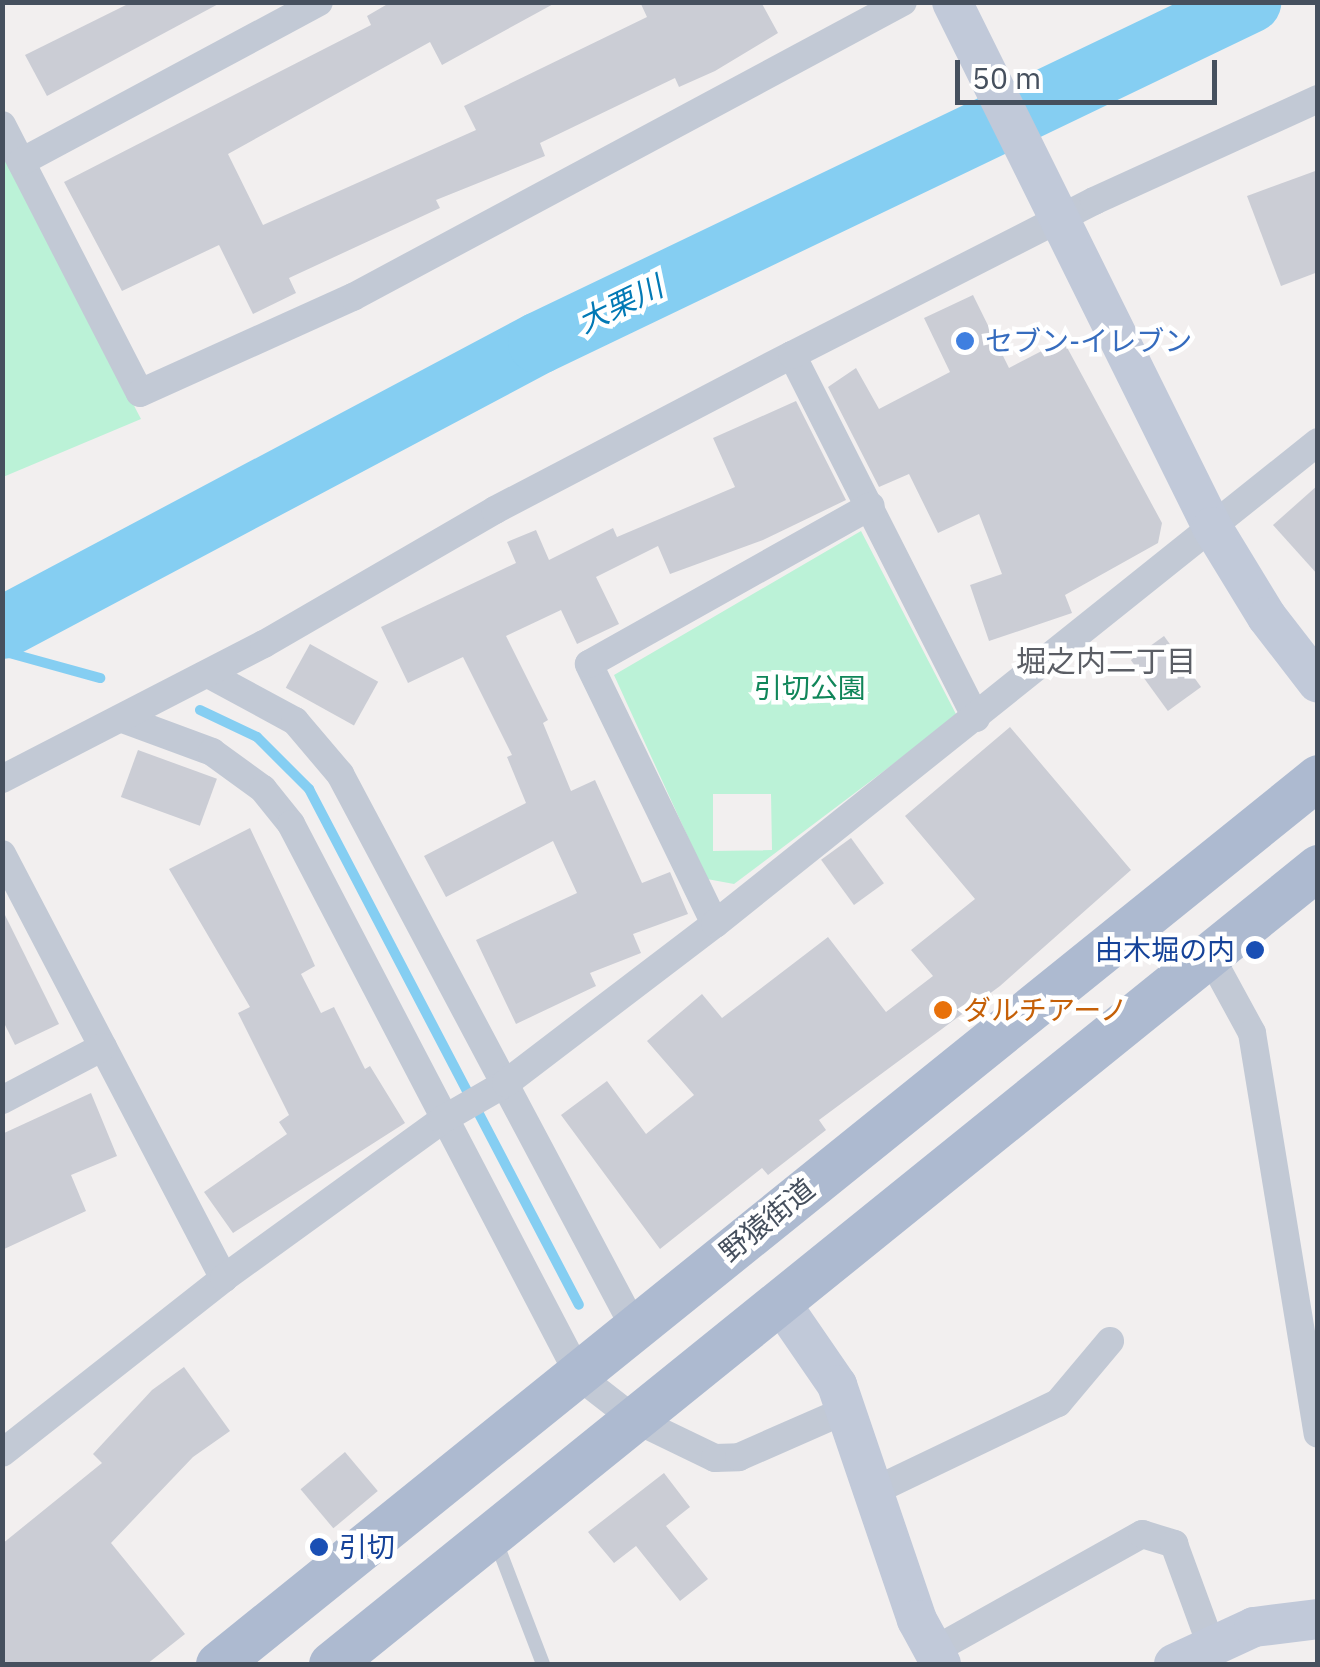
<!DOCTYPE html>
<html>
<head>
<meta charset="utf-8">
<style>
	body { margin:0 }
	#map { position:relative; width:1320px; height:1667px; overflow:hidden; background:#f2efef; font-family:"IBM Plex Sans","Noto Sans JP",sans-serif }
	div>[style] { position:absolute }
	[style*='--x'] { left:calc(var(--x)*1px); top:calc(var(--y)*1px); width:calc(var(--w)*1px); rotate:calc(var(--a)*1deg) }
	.green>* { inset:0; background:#bbf2d7 }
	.stream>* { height:10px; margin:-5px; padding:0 5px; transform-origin:5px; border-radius:5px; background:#85cef2 }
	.river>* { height:62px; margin:-31px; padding:0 31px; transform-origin:31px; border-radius:31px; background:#85cef2 }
	.building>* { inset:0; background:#cbcdd5; transform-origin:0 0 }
	.lane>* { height:14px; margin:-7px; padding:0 7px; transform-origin:7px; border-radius:7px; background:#c2c9d5 }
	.street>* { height:28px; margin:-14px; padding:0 14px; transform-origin:14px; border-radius:14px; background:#c2c9d5 }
	.secondary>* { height:40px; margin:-20px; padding:0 20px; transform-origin:20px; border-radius:20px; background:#c1c9d9 }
	.primary>* { height:45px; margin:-22.5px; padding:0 22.5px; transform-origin:22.5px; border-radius:22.5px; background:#adbad0 }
	.dots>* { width:28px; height:28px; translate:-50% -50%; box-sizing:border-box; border:5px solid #fff; border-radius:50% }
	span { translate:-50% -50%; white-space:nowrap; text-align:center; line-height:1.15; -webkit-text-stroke:9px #fff; paint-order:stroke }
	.shop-label { font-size:28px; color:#366cbe }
	.left { translate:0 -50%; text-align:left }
	.park-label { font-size:28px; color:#11865a }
	.transit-label { font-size:28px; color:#164399 }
	.right { translate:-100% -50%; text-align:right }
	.food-label { font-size:28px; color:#c56008 }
	.street-label { font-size:28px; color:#46505e }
	.water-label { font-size:30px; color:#0279b5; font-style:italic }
	.neighbourhood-label { font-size:30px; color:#5b5e65 }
	.frame { position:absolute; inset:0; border:5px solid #46505e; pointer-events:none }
	.scale { position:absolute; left:955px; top:60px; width:262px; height:45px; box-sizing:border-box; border:5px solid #46505e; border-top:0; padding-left:12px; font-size:30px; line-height:35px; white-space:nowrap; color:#46505e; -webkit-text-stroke:8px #fff; paint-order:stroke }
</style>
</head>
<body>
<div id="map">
	<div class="green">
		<i style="clip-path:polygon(2px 153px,141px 419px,3px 477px,2px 477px)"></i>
		<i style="clip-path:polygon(evenodd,861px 531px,957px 716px,734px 884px,707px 879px,614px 675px,861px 531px,713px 794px,771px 794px,772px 850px,713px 851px,713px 794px)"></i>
	</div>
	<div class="stream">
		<i style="--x:2;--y:651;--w:102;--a:15.4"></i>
		<i style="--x:200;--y:710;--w:63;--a:25.3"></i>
		<i style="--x:257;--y:737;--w:74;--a:45"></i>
		<i style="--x:309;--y:789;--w:582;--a:62.38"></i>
	</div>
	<div class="river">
		<i style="--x:2;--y:628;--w:608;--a:-27.96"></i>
		<i style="--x:539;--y:343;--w:789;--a:-25.62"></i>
	</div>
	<div class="building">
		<i style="clip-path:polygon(132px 2px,222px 2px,47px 96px,25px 55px)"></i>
		<i style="clip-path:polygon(391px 2px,557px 2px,442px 65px,430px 42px,228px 154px,263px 225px,476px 130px,464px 106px,647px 17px,640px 2px,761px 2px,778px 33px,715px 71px,679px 87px,675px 78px,540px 143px,545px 156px,436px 200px,440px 208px,289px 278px,296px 293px,253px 314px,219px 245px,122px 291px,64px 182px,371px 25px,367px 16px)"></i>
		<i style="clip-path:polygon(1318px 170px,1318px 272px,1281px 286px,1247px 196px)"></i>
		<i style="clip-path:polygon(973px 295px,1009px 368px,1063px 340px,1162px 523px,1158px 543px,1065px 595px,1072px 613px,989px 641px,970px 585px,1002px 574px,979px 514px,938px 533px,909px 474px,879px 487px,828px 387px,856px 368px,879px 409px,950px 372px,924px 318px)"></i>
		<i style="clip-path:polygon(796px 401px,846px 500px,763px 540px,670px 574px,658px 546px,596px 577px,619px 624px,577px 644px,561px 610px,506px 636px,548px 720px,543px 723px,571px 791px,595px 780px,642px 883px,670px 872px,688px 914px,633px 934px,641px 953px,590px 973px,596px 986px,516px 1024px,476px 940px,577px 893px,553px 841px,446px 897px,424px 856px,526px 803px,507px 757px,512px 755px,463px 657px,408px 683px,381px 627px,516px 563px,507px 542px,536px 530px,549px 560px,613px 528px,617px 537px,735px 487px,713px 438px)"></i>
		<i style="clip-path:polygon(1318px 485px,1318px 575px,1273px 525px)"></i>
		<i style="left:1164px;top:636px;width:63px;height:41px;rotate:54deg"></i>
		<i style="left:310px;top:644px;width:78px;height:50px;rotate:29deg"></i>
		<i style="clip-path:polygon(1010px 727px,1131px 870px,1000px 986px,819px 1120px,826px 1130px,768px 1175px,762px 1168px,660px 1249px,561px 1115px,607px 1081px,646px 1134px,694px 1095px,647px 1041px,702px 994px,722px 1018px,828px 937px,886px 1012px,933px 976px,911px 950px,975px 899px,905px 816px)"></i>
		<i style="left:138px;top:750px;width:84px;height:50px;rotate:20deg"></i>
		<i style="clip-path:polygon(250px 828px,311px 957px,315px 966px,301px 974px,321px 1013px,334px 1007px,365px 1069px,370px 1066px,405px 1123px,233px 1233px,204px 1192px,287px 1134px,279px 1122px,289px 1115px,238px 1013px,250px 1007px,169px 869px)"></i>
		<i style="left:851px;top:838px;width:56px;height:37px;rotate:54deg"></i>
		<i style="clip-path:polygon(2px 909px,59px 1024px,15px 1045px,2px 1019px)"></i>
		<i style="clip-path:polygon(91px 1093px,117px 1156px,71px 1175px,86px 1211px,2px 1250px,2px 1134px)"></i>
		<i style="clip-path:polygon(184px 1367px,230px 1431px,193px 1457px,111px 1543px,185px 1634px,147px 1664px,2px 1664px,2px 1544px,102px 1463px,93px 1454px,152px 1390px)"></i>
		<i style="left:345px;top:1452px;width:51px;height:58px;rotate:50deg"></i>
		<i style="clip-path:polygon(664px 1473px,690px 1507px,666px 1526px,708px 1579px,680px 1601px,636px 1546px,614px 1563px,588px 1532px)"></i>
	</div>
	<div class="lane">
		<i style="--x:495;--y:1539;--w:134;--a:69"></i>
	</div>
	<div class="street">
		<i style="--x:2;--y:125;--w:301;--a:62.8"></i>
		<i style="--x:140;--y:393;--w:234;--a:-24.3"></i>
		<i style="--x:353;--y:297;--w:624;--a:-28.21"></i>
		<i style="--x:21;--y:162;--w:338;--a:-28.2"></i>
		<i style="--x:792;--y:355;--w:407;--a:63.1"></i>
		<i style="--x:208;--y:674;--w:99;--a:28.4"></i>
		<i style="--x:295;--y:721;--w:70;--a:49.7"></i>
		<i style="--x:340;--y:774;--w:626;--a:62"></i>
		<i style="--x:123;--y:719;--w:95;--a:20.3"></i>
		<i style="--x:212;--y:752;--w:63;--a:36"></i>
		<i style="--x:263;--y:789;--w:45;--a:51.3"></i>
		<i style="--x:291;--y:824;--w:624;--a:62.41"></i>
		<i style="--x:580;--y:1377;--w:68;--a:37.9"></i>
		<i style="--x:634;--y:1419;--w:90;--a:25.7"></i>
		<i style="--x:715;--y:1458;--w:24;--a:-2"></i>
		<i style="--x:739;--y:1457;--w:117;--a:-23.7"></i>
		<i style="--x:2;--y:779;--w:295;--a:-27.3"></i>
		<i style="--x:264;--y:644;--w:267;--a:-30.1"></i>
		<i style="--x:495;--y:510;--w:335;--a:-27.6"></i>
		<i style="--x:792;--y:355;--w:339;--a:-27"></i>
		<i style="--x:1094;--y:201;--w:246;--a:-24.5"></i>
		<i style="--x:2;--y:854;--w:479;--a:62.4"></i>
		<i style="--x:715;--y:924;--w:289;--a:-115.9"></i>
		<i style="--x:589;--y:664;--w:323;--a:-29.3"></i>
		<i style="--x:1209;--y:954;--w:90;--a:61.4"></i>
		<i style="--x:1252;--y:1033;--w:406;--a:80.7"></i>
		<i style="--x:2;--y:1100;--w:114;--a:-27.7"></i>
		<i style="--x:2;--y:1453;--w:283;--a:-38.2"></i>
		<i style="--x:224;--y:1278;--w:269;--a:-35.9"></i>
		<i style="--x:442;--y:1120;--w:74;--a:-30"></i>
		<i style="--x:506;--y:1083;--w:263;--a:-37.3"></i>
		<i style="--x:715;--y:924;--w:772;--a:-38.64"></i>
		<i style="--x:874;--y:1491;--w:204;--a:-25.6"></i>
		<i style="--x:1058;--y:1403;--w:81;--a:-50"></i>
		<i style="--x:931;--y:1652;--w:242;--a:-29.2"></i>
		<i style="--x:1142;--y:1534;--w:34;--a:17"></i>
		<i style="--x:1174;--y:1544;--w:108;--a:69.9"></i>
	</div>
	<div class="secondary">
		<i style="--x:952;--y:2;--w:586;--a:63.65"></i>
		<i style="--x:1212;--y:527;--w:105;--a:58.6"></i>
		<i style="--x:1267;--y:617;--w:83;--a:52.3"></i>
		<i style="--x:780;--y:1302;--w:101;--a:55.5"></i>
		<i style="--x:837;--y:1385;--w:248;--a:71.2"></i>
		<i style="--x:917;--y:1620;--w:50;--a:61.4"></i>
		<i style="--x:1174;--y:1664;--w:88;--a:-24.8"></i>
		<i style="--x:1254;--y:1627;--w:64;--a:-7.1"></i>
	</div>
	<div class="primary">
		<i style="--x:218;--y:1664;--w:1413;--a:-38.88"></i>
		<i style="--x:331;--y:1664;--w:1269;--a:-38.92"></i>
	</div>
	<div class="dots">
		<i style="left:965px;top:341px;background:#3f7fe0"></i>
		<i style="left:1255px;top:950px;background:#1a4fb4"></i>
		<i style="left:943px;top:1010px;background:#e8710a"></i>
		<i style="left:319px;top:1547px;background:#1a4fb4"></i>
	</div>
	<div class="shop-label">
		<span class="left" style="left:985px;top:341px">セブン-イレブン</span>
	</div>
	<div class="park-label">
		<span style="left:810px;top:688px">引切公園</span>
	</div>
	<div class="transit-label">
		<span class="right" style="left:1235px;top:950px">由木堀の内</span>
		<span class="left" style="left:339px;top:1547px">引切</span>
	</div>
	<div class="food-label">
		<span class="left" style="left:963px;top:1010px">ダルチアーノ</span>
	</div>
	<div class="street-label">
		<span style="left:767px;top:1220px;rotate:-39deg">野猿街道</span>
	</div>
	<div class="water-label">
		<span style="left:620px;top:304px;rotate:-26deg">大栗川</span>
	</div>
	<div class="neighbourhood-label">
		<span style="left:1106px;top:661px">堀之内二丁目</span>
	</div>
	<div class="frame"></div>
	<div class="scale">50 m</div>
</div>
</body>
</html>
